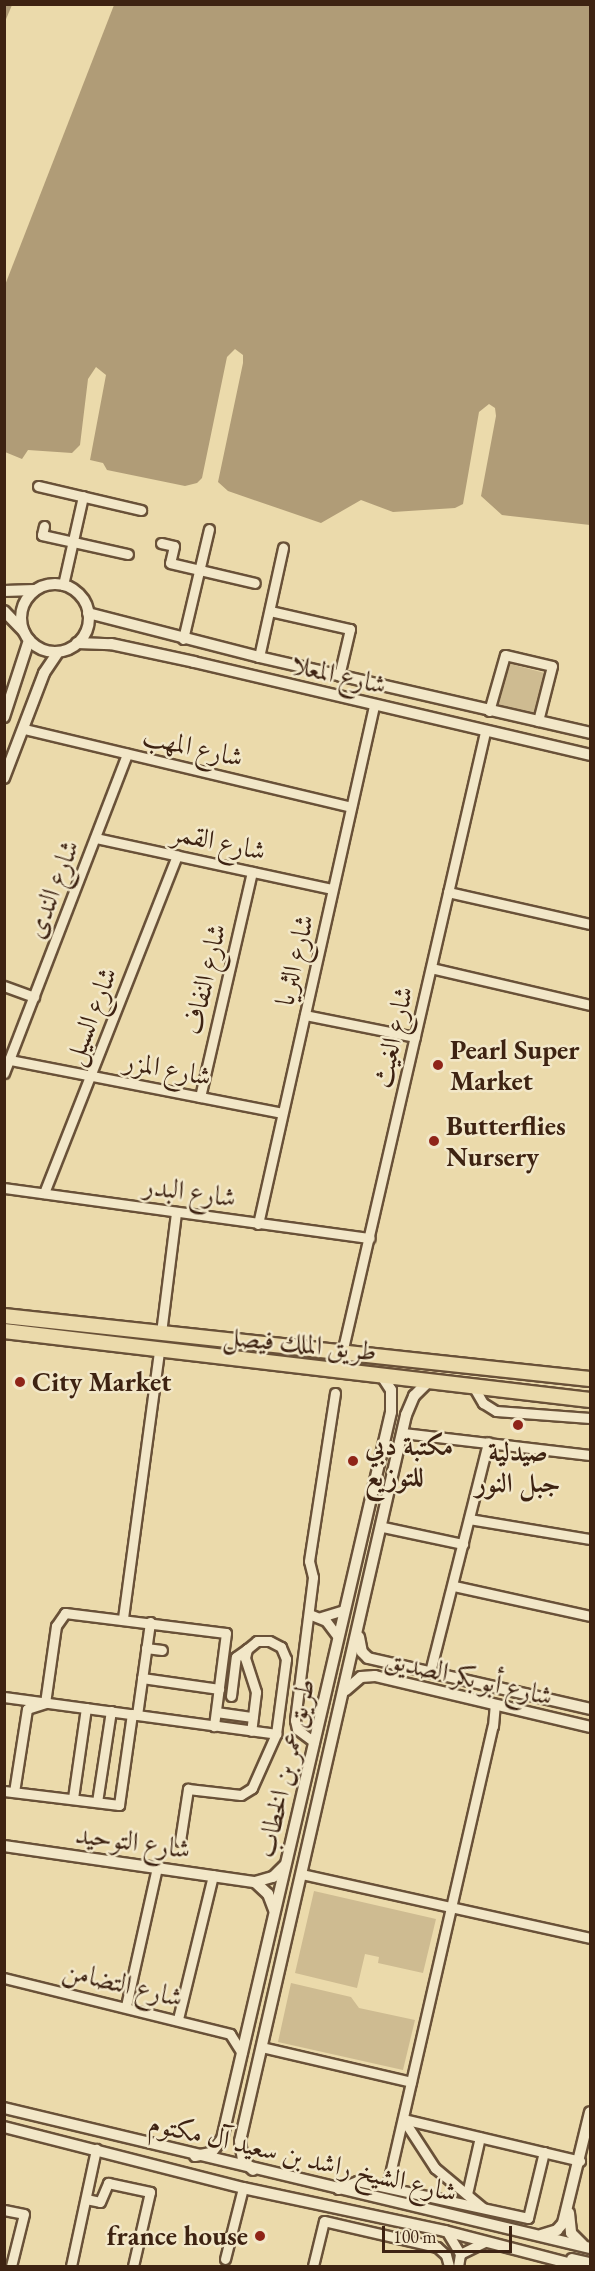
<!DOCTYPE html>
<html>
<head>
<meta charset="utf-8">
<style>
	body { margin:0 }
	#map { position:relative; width:595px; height:2271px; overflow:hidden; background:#ebdaab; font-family:"EB Garamond",Amiri,serif }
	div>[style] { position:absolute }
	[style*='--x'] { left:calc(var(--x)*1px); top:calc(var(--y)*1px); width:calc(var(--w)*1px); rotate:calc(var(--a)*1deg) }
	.green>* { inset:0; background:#cebb91; transform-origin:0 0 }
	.water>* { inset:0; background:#b09c77 }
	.pier>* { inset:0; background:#ebdaab }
	.roads { filter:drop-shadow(2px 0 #695138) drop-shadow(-2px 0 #695138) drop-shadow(0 2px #695138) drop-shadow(0 -2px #695138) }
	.minor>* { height:9px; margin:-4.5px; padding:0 4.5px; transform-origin:4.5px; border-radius:4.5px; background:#f2e7c8 }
	.tertiary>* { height:10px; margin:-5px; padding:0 5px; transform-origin:5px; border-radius:5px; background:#f2e7c8 }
	.tertiary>.ring { margin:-5px; padding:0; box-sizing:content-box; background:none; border:10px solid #f2e7c8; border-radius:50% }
	.primary>* { height:14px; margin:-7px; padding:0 7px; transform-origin:7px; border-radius:7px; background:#ebdaab }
	.dots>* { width:16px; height:16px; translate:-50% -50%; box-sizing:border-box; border:3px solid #f2e7c8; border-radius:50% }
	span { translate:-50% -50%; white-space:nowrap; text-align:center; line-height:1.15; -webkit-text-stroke:5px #f2e7c8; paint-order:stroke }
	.street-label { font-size:27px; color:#3e2312 }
	.poi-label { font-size:27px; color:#3e2312; font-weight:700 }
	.left { translate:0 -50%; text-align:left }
	.right { translate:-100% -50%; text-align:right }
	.frame { position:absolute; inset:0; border:6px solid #3e2312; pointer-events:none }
	.scale { position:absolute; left:382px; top:2226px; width:130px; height:27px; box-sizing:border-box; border:3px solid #3e2312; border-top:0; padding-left:8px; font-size:18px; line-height:21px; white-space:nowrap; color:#3e2312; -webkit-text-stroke:4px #f2e7c8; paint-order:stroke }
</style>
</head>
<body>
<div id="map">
	<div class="green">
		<i style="left:507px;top:663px;width:39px;height:42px;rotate:15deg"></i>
		<i style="clip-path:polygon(314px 1891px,436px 1919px,423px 1973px,378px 1963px,379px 1957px,365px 1954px,357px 1988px,295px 1973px)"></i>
		<i style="clip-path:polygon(291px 1983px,351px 1997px,359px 2008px,415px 2020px,403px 2070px,278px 2042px)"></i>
	</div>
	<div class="water">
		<i style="clip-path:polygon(4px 5px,590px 5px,590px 525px,502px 515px,481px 496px,496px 416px,495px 408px,489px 404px,479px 412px,463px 504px,455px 508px,393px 512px,361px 500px,321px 523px,228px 491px,218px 482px,243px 363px,243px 355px,235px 349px,227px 357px,202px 478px,197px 483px,185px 486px,107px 470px,103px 463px,90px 460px,106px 375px,96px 367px,88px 379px,80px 445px,72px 453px,28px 450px,22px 459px,5px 452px)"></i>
	</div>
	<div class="pier">
		<i style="clip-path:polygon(12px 5px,114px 5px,5px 285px,4px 24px)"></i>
	</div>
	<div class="roads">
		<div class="minor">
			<i style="--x:38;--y:486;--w:106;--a:13.1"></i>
			<i style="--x:44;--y:526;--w:9;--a:103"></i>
			<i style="--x:42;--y:535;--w:88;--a:12.5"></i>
			<i style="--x:161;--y:543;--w:13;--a:13"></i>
			<i style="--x:174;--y:546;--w:17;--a:103"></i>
			<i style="--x:170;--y:563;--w:87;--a:13.2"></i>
			<i style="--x:63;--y:585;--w:91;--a:-77.3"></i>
			<i style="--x:270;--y:611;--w:82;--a:12.7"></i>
			<i style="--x:350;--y:629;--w:48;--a:103.2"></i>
			<i style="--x:183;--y:639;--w:113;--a:-76.7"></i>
			<i style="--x:259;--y:657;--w:112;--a:-77.6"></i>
			<i style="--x:489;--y:711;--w:58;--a:-74.1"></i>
			<i style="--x:505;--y:655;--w:48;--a:13.2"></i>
			<i style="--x:552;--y:666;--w:57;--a:104.3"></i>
			<i style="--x:24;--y:729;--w:336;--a:13.4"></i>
			<i style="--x:96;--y:838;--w:241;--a:12.2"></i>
			<i style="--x:448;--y:892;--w:146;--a:12.7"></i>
			<i style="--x:431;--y:968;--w:163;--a:13.1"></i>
			<i style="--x:4;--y:986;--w:32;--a:20"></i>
			<i style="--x:305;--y:1015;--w:112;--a:11.3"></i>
			<i style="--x:10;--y:1060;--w:277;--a:11"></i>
			<i style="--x:4;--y:1073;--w:342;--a:-68.9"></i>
			<i style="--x:200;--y:1097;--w:231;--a:-77"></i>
			<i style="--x:4;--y:1188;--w:369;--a:7.8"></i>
			<i style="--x:44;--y:1193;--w:363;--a:-68.5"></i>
			<i style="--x:258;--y:1224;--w:531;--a:-77.38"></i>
			<i style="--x:161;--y:1333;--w:122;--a:-82.9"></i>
			<i style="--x:342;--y:1353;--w:637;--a:-77.03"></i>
			<i style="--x:473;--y:1386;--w:20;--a:60"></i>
			<i style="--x:483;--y:1403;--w:15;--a:32"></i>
			<i style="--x:496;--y:1411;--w:94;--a:4.3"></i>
			<i style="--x:403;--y:1433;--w:188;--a:6.7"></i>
			<i style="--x:469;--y:1519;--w:123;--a:9.4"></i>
			<i style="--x:383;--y:1527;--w:82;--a:12"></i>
			<i style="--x:454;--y:1586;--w:139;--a:12.4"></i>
			<i style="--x:309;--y:1614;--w:18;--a:22"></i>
			<i style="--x:326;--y:1621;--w:20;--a:53"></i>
			<i style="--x:321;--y:1617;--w:24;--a:-17"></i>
			<i style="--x:123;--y:1618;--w:268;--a:-82.3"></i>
			<i style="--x:146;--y:1648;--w:16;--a:7"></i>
			<i style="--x:430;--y:1672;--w:237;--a:-75.8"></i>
			<i style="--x:142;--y:1678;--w:78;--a:8.1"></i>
			<i style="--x:231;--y:1696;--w:39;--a:-83"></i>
			<i style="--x:236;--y:1657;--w:14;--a:-36"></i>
			<i style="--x:4;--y:1697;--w:275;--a:7.7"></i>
			<i style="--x:216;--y:1712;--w:37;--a:8"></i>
			<i style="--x:137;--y:1715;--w:94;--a:-82"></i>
			<i style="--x:314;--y:1742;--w:21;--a:-143"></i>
			<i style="--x:297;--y:1729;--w:9;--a:-103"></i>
			<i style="--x:295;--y:1720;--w:144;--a:-82.8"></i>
			<i style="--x:313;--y:1577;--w:16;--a:-104"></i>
			<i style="--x:309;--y:1561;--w:170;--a:-81.2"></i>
			<i style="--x:4;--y:1791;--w:116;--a:6.9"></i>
			<i style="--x:119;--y:1805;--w:92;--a:-81.9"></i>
			<i style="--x:14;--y:1792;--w:84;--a:-81.1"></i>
			<i style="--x:27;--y:1709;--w:19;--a:-18"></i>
			<i style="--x:45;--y:1703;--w:78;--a:-81.9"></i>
			<i style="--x:56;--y:1626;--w:16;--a:-55"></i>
			<i style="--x:65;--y:1613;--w:162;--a:7.1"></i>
			<i style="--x:226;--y:1633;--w:94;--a:97.4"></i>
			<i style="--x:73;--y:1798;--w:91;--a:-81.8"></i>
			<i style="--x:97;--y:1802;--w:92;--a:-81.3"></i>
			<i style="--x:180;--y:1841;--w:53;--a:-81.3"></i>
			<i style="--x:188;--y:1789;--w:53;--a:6.5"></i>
			<i style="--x:241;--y:1795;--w:13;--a:-32"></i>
			<i style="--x:252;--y:1788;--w:59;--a:-66"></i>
			<i style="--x:276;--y:1734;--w:76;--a:-82.4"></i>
			<i style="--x:286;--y:1659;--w:13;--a:-113"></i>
			<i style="--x:281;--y:1647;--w:13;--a:-153"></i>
			<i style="--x:269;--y:1641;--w:12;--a:180"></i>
			<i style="--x:257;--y:1641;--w:13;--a:141"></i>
			<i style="--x:247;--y:1649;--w:9;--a:103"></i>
			<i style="--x:245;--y:1658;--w:36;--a:72"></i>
			<i style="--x:256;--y:1692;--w:39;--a:97"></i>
			<i style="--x:302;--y:1874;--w:295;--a:12.5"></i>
			<i style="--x:4;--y:1978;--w:233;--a:13.9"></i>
			<i style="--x:230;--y:2034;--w:22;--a:58"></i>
			<i style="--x:126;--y:2006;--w:142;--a:-77.4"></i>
			<i style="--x:178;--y:2019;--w:148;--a:-76.3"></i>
			<i style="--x:261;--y:2047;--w:154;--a:13.1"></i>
			<i style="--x:403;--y:2119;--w:182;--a:13.3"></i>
			<i style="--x:403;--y:2119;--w:59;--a:56.9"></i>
			<i style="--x:435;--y:2168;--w:62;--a:39.8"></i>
			<i style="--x:387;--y:2187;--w:473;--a:-77.1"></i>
			<i style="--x:493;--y:1726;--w:21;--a:-85"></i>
			<i style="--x:338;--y:2189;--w:21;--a:-23"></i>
			<i style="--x:357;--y:2181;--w:175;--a:12.2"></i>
			<i style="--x:528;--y:2218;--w:68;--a:-76.4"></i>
			<i style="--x:467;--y:2194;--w:58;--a:-77.2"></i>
			<i style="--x:86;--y:2199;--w:14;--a:12"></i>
			<i style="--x:100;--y:2202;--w:21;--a:-67"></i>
			<i style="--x:108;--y:2183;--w:43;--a:12.1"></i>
			<i style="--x:150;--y:2192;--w:76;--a:102.9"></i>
			<i style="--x:4;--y:2210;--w:20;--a:11"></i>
			<i style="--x:24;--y:2214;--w:54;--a:104"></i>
			<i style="--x:447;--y:2232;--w:26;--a:59"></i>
			<i style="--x:460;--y:2254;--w:12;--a:99"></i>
			<i style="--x:460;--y:2254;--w:28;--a:-26"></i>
			<i style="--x:225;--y:2259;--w:73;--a:-75.8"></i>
			<i style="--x:71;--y:2266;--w:120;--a:-77.9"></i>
			<i style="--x:313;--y:2266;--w:46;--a:-76.3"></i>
			<i style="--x:324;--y:2221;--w:116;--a:13"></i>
			<i style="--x:437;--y:2247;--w:12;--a:42"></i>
			<i style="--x:446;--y:2255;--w:11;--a:75"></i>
		</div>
		<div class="tertiary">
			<i class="ring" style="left:21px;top:584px;width:58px;height:58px"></i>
			<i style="--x:4;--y:591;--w:31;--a:-2"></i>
			<i style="--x:4;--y:611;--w:28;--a:46"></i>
			<i style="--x:88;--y:613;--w:177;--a:14.4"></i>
			<i style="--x:259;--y:657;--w:340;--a:12.9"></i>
			<i style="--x:77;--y:643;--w:34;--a:2"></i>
			<i style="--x:111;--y:644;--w:85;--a:12.2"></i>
			<i style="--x:194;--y:662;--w:407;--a:13.2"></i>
			<i style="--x:4;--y:717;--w:81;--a:-72"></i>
			<i style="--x:4;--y:778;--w:112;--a:-69.1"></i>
			<i style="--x:44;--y:673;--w:25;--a:-56"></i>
			<i style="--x:359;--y:1637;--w:15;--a:79"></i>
			<i style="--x:362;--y:1652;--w:8;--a:45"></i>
			<i style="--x:368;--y:1658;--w:228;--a:12.9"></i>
			<i style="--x:346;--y:1690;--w:20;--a:-41"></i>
			<i style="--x:361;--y:1677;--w:14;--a:-4"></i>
			<i style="--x:375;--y:1676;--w:221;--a:13.3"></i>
			<i style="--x:4;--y:1846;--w:254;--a:8.2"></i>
			<i style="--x:255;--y:1882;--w:19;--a:-16"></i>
			<i style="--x:273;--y:1877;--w:16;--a:-45"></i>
			<i style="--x:255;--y:1882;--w:18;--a:43"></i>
			<i style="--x:268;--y:1894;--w:17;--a:69"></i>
			<i style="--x:4;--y:2108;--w:602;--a:13.44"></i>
			<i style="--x:4;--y:2127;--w:247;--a:14.3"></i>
			<i style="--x:243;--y:2188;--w:207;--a:12"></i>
			<i style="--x:445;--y:2231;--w:138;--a:14.6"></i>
			<i style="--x:195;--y:2156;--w:16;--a:-11"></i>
			<i style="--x:211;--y:2153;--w:18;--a:-52"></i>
			<i style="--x:222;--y:2139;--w:746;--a:-76.91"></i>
			<i style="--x:391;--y:1412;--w:22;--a:-90"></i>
			<i style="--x:391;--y:1390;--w:17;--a:-123"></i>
			<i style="--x:253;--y:2170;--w:14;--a:-135"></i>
			<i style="--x:243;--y:2160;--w:19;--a:-99"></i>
			<i style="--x:240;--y:2141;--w:745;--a:-77.12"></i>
			<i style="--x:406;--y:1415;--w:21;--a:-67"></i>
			<i style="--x:414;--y:1396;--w:20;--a:-45"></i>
			<i style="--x:569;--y:2213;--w:20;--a:84"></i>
			<i style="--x:571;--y:2233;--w:17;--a:45"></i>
			<i style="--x:541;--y:2235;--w:17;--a:-17"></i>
			<i style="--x:557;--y:2230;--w:9;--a:-49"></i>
			<i style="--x:563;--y:2223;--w:114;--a:-76.3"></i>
			<i style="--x:572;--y:2259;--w:18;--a:13"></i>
		</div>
		<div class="primary">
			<i style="--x:4;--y:1316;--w:589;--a:6.14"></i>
			<i style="--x:4;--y:1331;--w:590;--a:6.72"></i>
		</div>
	</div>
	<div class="dots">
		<i style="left:438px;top:1065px;background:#8f2418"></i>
		<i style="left:434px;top:1141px;background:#8f2418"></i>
		<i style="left:20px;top:1382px;background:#8f2418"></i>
		<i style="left:518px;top:1425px;background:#8f2418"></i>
		<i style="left:353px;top:1461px;background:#8f2418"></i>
		<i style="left:260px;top:2236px;background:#8f2418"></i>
	</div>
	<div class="street-label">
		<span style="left:339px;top:674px;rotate:13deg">شارع المعلا</span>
		<span style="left:193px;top:746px;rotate:13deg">شارع المهب</span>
		<span style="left:219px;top:841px;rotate:12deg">شارع القمر</span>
		<span style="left:52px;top:889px;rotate:-69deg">شارع الندى</span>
		<span style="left:294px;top:960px;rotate:-77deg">شارع الثريا</span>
		<span style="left:204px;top:979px;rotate:-77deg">شارع النفاف</span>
		<span style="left:90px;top:1016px;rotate:-69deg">شارع السيل</span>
		<span style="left:392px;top:1037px;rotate:-77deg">شارع الغيث</span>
		<span style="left:168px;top:1068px;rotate:11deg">شارع المزر</span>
		<span style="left:190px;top:1191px;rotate:8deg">شارع البدر</span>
		<span style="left:300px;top:1343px;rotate:6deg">طريق الملك فيصل</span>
		<span style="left:469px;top:1677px;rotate:13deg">شارع أبو بكر الصديق</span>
		<span style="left:285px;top:1768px;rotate:-77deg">طريق عمر بن الخطاب</span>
		<span style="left:133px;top:1841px;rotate:8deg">شارع التوحيد</span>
		<span style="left:123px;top:1983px;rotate:14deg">شارع التضامن</span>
		<span style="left:303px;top:2157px;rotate:13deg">شارع الشيخ راشد بن سعيد آل مكتوم</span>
	</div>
	<div class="poi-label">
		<span class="left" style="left:450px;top:1065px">Pearl Super<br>Market</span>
		<span class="left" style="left:446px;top:1141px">Butterflies<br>Nursery</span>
		<span class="left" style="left:32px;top:1382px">City Market</span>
		<span class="left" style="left:365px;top:1461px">مكتبة دبي<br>للتوزيع</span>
		<span style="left:518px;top:1467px">صيدلية<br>جبل النور</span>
		<span class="right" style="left:248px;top:2236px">france house</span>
	</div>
	<div class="frame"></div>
	<div class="scale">100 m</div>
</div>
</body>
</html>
